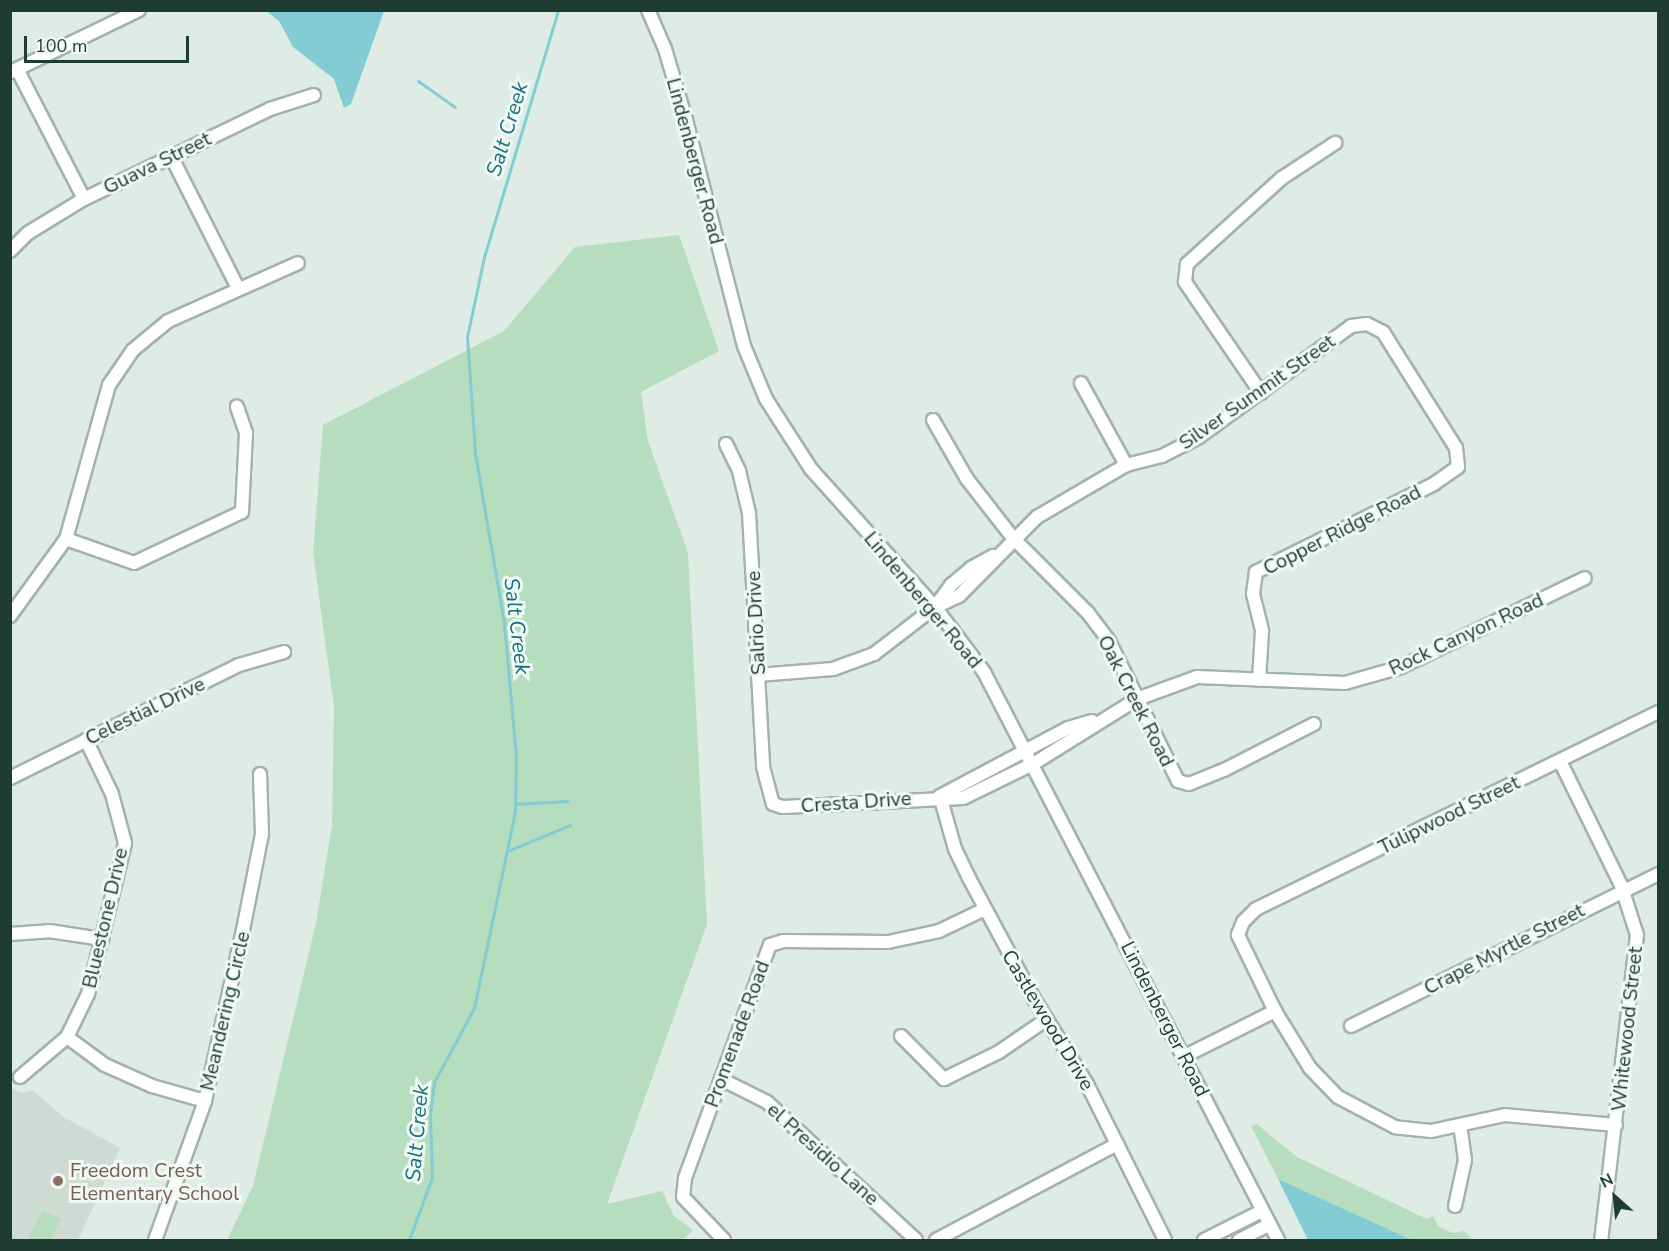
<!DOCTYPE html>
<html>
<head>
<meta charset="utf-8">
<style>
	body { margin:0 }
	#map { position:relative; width:1669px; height:1251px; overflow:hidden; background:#dfebe5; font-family:"Nunito Sans",sans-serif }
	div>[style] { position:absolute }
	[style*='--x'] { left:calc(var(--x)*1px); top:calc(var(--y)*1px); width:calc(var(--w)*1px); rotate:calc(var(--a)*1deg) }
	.built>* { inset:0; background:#cddbd4 }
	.green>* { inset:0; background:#b6debe }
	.water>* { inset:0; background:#83ccd4 }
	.stream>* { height:3px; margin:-1.5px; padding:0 1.5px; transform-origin:1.5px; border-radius:1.5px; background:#83ccd4 }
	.roads { filter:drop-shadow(2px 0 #a2b3ac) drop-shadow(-2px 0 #a2b3ac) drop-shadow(0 2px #a2b3ac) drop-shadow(0 -2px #a2b3ac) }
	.minor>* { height:12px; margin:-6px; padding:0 6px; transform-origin:6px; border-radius:6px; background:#fff }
	.dots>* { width:16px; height:16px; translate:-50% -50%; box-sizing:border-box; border:3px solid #eff8f3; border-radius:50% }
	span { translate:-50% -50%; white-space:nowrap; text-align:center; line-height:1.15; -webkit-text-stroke:6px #eff8f3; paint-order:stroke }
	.street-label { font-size:20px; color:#1f3c32 }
	.education-label { font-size:20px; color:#785e54 }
	.left { translate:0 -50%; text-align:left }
	.water-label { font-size:21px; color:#16707a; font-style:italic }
	.frame { position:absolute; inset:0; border:12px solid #1f3c32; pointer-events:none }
	.north { position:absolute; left:1585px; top:1167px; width:60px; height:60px; -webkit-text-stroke:4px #eff8f3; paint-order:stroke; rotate:333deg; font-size:16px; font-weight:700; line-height:24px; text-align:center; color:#1f3c32 }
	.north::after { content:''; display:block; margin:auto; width:21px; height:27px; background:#1f3c32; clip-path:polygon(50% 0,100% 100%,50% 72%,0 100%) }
	.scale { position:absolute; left:24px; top:36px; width:165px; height:27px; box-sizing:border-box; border:3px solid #1f3c32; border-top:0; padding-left:8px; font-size:18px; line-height:21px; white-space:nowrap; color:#1f3c32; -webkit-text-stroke:4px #eff8f3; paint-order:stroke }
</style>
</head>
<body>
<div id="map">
	<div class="built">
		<i style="clip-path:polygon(10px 1088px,23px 1093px,32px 1090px,62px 1116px,120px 1148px,78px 1240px,11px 1240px)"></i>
	</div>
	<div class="green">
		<i style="clip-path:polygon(679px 235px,719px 351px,641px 392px,648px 441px,688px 553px,707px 924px,607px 1204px,662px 1191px,674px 1216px,693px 1230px,683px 1240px,227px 1240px,253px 1186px,316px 923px,332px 825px,334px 707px,313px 553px,323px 425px,504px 331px,575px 247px)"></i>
		<i style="clip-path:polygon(1257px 1124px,1297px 1157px,1427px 1219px,1433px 1216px,1439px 1227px,1453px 1233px,1464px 1231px,1473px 1240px,1412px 1240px,1278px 1179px,1251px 1126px)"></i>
		<i style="clip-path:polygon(43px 1210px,61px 1219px,50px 1240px,27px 1240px)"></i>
	</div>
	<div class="water">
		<i style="clip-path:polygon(266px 11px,384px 11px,351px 104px,344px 108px,334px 79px,293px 47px,279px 21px)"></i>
		<i style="clip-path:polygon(1278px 1179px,1412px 1240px,1308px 1240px)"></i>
	</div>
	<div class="stream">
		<i style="--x:418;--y:81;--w:45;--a:35.1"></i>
		<i style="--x:515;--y:804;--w:53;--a:-3.2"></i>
		<i style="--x:507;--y:851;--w:68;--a:-22.4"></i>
		<i style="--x:409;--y:1240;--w:67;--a:-69.9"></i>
		<i style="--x:432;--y:1177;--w:62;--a:-91.8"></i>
		<i style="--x:430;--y:1115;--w:33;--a:-83"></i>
		<i style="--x:434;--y:1082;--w:84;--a:-61.6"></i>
		<i style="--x:474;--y:1008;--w:201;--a:-78.2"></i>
		<i style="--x:515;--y:811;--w:55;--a:-89"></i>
		<i style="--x:516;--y:756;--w:134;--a:-95.2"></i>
		<i style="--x:504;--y:623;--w:172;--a:-99.7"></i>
		<i style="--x:475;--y:453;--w:116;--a:-93.9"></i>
		<i style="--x:467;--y:337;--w:82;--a:-78"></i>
		<i style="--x:484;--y:257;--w:258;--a:-73.3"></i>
	</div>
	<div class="roads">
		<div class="minor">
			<i style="--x:648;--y:10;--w:43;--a:66.4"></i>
			<i style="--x:665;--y:49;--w:74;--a:73.5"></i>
			<i style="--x:686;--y:120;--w:233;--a:75.6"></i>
			<i style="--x:744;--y:346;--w:57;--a:67.5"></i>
			<i style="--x:766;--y:399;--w:83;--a:57.3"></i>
			<i style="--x:811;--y:469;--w:186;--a:48.1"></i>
			<i style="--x:935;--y:607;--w:81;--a:53"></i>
			<i style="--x:984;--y:672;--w:640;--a:62.63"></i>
			<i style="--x:17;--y:69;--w:146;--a:62.7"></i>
			<i style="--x:11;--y:72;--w:142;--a:-25.8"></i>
			<i style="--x:171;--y:156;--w:148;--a:63.1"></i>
			<i style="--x:10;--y:251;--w:25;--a:-45"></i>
			<i style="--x:28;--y:233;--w:66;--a:-31.3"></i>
			<i style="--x:84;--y:199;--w:207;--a:-25.8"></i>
			<i style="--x:270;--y:109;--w:46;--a:-17.7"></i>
			<i style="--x:1081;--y:383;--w:94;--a:61.2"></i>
			<i style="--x:1261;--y:393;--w:135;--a:-124.4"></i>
			<i style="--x:1185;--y:282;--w:18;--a:-84"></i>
			<i style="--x:1187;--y:264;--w:128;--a:-42.2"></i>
			<i style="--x:1282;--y:178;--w:64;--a:-33.4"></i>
			<i style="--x:933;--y:420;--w:68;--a:60"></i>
			<i style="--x:967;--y:479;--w:75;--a:52.1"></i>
			<i style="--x:1013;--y:538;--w:106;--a:45"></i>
			<i style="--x:1088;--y:613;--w:35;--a:53"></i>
			<i style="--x:1109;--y:641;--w:156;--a:63.8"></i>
			<i style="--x:1178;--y:781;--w:11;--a:15"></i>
			<i style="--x:1189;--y:784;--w:38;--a:-22"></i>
			<i style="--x:1224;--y:770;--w:101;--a:-27.1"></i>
			<i style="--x:726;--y:444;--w:30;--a:64"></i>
			<i style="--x:739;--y:471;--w:43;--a:76.6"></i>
			<i style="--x:749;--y:513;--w:254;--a:86.8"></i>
			<i style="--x:763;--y:767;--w:38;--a:75"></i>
			<i style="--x:773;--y:804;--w:10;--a:17"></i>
			<i style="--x:783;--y:807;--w:180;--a:-2.9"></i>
			<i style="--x:963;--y:798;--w:78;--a:-25.9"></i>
			<i style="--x:1033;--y:764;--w:123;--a:-32"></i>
			<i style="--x:1137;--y:699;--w:64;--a:-20.1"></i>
			<i style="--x:1197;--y:677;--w:148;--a:2.3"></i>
			<i style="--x:1345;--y:683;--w:58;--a:-15.9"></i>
			<i style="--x:1401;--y:667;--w:204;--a:-25.8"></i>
			<i style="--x:66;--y:539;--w:72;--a:19.4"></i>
			<i style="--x:134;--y:563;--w:119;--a:-25.3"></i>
			<i style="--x:242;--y:512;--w:79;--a:-87.1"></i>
			<i style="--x:246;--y:433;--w:28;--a:-109"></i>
			<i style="--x:935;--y:607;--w:26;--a:-25"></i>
			<i style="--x:959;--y:596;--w:111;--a:-45.4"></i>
			<i style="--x:1037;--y:517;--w:103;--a:-30.3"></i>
			<i style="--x:1126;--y:465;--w:37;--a:-14"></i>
			<i style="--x:1162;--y:456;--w:42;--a:-27.2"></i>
			<i style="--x:1199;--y:437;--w:188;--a:-36.1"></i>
			<i style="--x:1351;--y:326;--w:16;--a:-7"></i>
			<i style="--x:1367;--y:324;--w:18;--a:27"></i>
			<i style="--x:1383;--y:332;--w:137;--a:57.8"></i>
			<i style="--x:1456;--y:448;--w:19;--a:84"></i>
			<i style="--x:1458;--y:467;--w:29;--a:145"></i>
			<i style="--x:1434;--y:484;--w:199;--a:153.7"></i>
			<i style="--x:1256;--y:572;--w:22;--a:98"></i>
			<i style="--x:1253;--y:594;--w:38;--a:76"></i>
			<i style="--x:1262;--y:631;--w:49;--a:93.5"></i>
			<i style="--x:10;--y:616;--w:95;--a:-54"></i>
			<i style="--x:66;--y:539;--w:160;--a:-74.4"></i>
			<i style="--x:109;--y:385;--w:42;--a:-55.6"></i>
			<i style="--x:133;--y:350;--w:45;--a:-39.6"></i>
			<i style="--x:168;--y:321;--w:142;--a:-24"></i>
			<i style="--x:758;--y:675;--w:75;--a:-4.6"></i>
			<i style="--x:833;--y:669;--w:44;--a:-20.1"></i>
			<i style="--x:874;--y:654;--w:77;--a:-37.6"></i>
			<i style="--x:935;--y:607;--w:27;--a:-54"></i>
			<i style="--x:951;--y:585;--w:26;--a:-40"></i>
			<i style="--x:971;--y:568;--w:25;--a:-29"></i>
			<i style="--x:1560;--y:761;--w:138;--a:63.8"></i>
			<i style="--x:1621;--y:885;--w:52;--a:72.3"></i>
			<i style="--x:1637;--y:935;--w:307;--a:96.7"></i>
			<i style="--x:10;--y:778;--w:255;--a:-26.3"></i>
			<i style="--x:239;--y:665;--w:47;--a:-16.1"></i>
			<i style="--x:940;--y:796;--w:55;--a:74.2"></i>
			<i style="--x:955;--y:849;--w:32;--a:64"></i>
			<i style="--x:969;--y:878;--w:137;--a:61.8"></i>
			<i style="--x:1034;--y:999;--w:100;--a:58.1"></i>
			<i style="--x:1087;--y:1084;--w:174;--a:63.4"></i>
			<i style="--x:940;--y:796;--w:145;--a:-28"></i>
			<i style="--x:1068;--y:728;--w:25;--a:-16"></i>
			<i style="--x:10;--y:934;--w:39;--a:-4"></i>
			<i style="--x:49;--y:931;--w:54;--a:8.6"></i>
			<i style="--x:1351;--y:1026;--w:343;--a:-26.3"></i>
			<i style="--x:901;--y:1036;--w:61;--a:45"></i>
			<i style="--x:944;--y:1079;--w:61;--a:-26.1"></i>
			<i style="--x:999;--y:1052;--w:58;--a:-34.5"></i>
			<i style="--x:67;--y:1037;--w:47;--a:36.4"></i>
			<i style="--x:105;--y:1065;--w:51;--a:24.1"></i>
			<i style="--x:152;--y:1086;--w:55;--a:15.8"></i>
			<i style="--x:1185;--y:1056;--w:101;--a:-26.6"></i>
			<i style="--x:20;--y:1077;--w:62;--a:-40.4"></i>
			<i style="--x:67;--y:1037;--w:48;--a:-64"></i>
			<i style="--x:88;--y:994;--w:155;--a:-76.2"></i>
			<i style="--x:125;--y:843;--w:51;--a:-104.9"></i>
			<i style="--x:112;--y:794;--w:60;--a:-115.7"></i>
			<i style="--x:721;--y:1079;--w:51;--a:26.6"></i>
			<i style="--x:767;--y:1102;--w:203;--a:42.8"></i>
			<i style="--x:1616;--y:1125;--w:111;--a:-174.9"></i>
			<i style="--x:1505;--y:1115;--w:76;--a:167.8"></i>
			<i style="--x:1431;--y:1131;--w:36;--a:-174"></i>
			<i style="--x:1395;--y:1127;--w:64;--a:-152.2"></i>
			<i style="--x:1338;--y:1097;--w:40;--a:-134"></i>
			<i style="--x:1310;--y:1068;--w:67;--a:-121.6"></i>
			<i style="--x:1275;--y:1011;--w:85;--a:-116"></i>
			<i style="--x:1238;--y:935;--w:14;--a:-69"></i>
			<i style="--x:1243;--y:922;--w:18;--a:-45"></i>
			<i style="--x:1256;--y:909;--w:448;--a:-26.1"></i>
			<i style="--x:1455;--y:1206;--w:47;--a:-77.7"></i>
			<i style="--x:1465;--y:1160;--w:34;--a:-98"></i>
			<i style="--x:155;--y:1240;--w:148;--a:-70.2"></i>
			<i style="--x:205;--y:1101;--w:175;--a:-77.5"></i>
			<i style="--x:243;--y:930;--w:98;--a:-78.8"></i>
			<i style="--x:262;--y:834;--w:60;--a:-91.9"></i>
			<i style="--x:724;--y:1240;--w:59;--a:-133.6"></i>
			<i style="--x:683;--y:1197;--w:19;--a:-84"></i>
			<i style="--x:685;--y:1178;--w:248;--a:-70"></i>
			<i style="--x:770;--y:945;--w:14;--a:-17"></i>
			<i style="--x:783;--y:941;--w:105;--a:0.5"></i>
			<i style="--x:888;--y:942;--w:52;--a:-12.2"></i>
			<i style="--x:939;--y:931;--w:51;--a:-25.6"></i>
			<i style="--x:936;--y:1240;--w:205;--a:-27.9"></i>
			<i style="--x:1204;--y:1240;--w:65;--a:-26.6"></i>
			<i style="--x:1239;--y:1240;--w:34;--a:-27"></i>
		</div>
	</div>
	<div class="dots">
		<i style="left:58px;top:1181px;background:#8d6e63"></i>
	</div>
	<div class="street-label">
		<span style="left:695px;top:161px;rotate:75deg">Lindenberger Road</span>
		<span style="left:157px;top:163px;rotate:-26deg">Guava Street</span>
		<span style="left:1257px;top:392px;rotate:-35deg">Silver Summit Street</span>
		<span style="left:1342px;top:530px;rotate:-27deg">Copper Ridge Road</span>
		<span style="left:923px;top:600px;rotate:50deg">Lindenberger Road</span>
		<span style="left:756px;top:623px;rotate:-93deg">Salrio Drive</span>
		<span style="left:1466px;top:634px;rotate:-25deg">Rock Canyon Road</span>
		<span style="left:1136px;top:701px;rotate:63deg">Oak Creek Road</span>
		<span style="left:145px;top:711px;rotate:-26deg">Celestial Drive</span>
		<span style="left:856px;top:802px;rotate:-4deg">Cresta Drive</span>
		<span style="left:1449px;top:815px;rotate:-26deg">Tulipwood Street</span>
		<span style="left:105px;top:918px;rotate:-77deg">Bluestone Drive</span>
		<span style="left:1504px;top:949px;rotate:-27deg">Crape Myrtle Street</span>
		<span style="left:225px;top:1011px;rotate:-77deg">Meandering Circle</span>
		<span style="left:1165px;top:1019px;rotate:63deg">Lindenberger Road</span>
		<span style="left:1048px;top:1020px;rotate:59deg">Castlewood Drive</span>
		<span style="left:1627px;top:1029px;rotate:-84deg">Whitewood Street</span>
		<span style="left:737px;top:1034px;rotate:-70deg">Promenade Road</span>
		<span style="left:823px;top:1154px;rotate:42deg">el Presidio Lane</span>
	</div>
	<div class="education-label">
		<span class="left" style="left:70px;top:1182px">Freedom Crest<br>Elementary School</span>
	</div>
	<div class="water-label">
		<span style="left:507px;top:129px;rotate:-73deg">Salt Creek</span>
		<span style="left:517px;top:626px;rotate:83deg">Salt Creek</span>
		<span style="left:417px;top:1133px;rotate:-85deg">Salt Creek</span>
	</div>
	<div class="frame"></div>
	<div class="north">N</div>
	<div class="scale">100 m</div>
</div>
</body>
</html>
